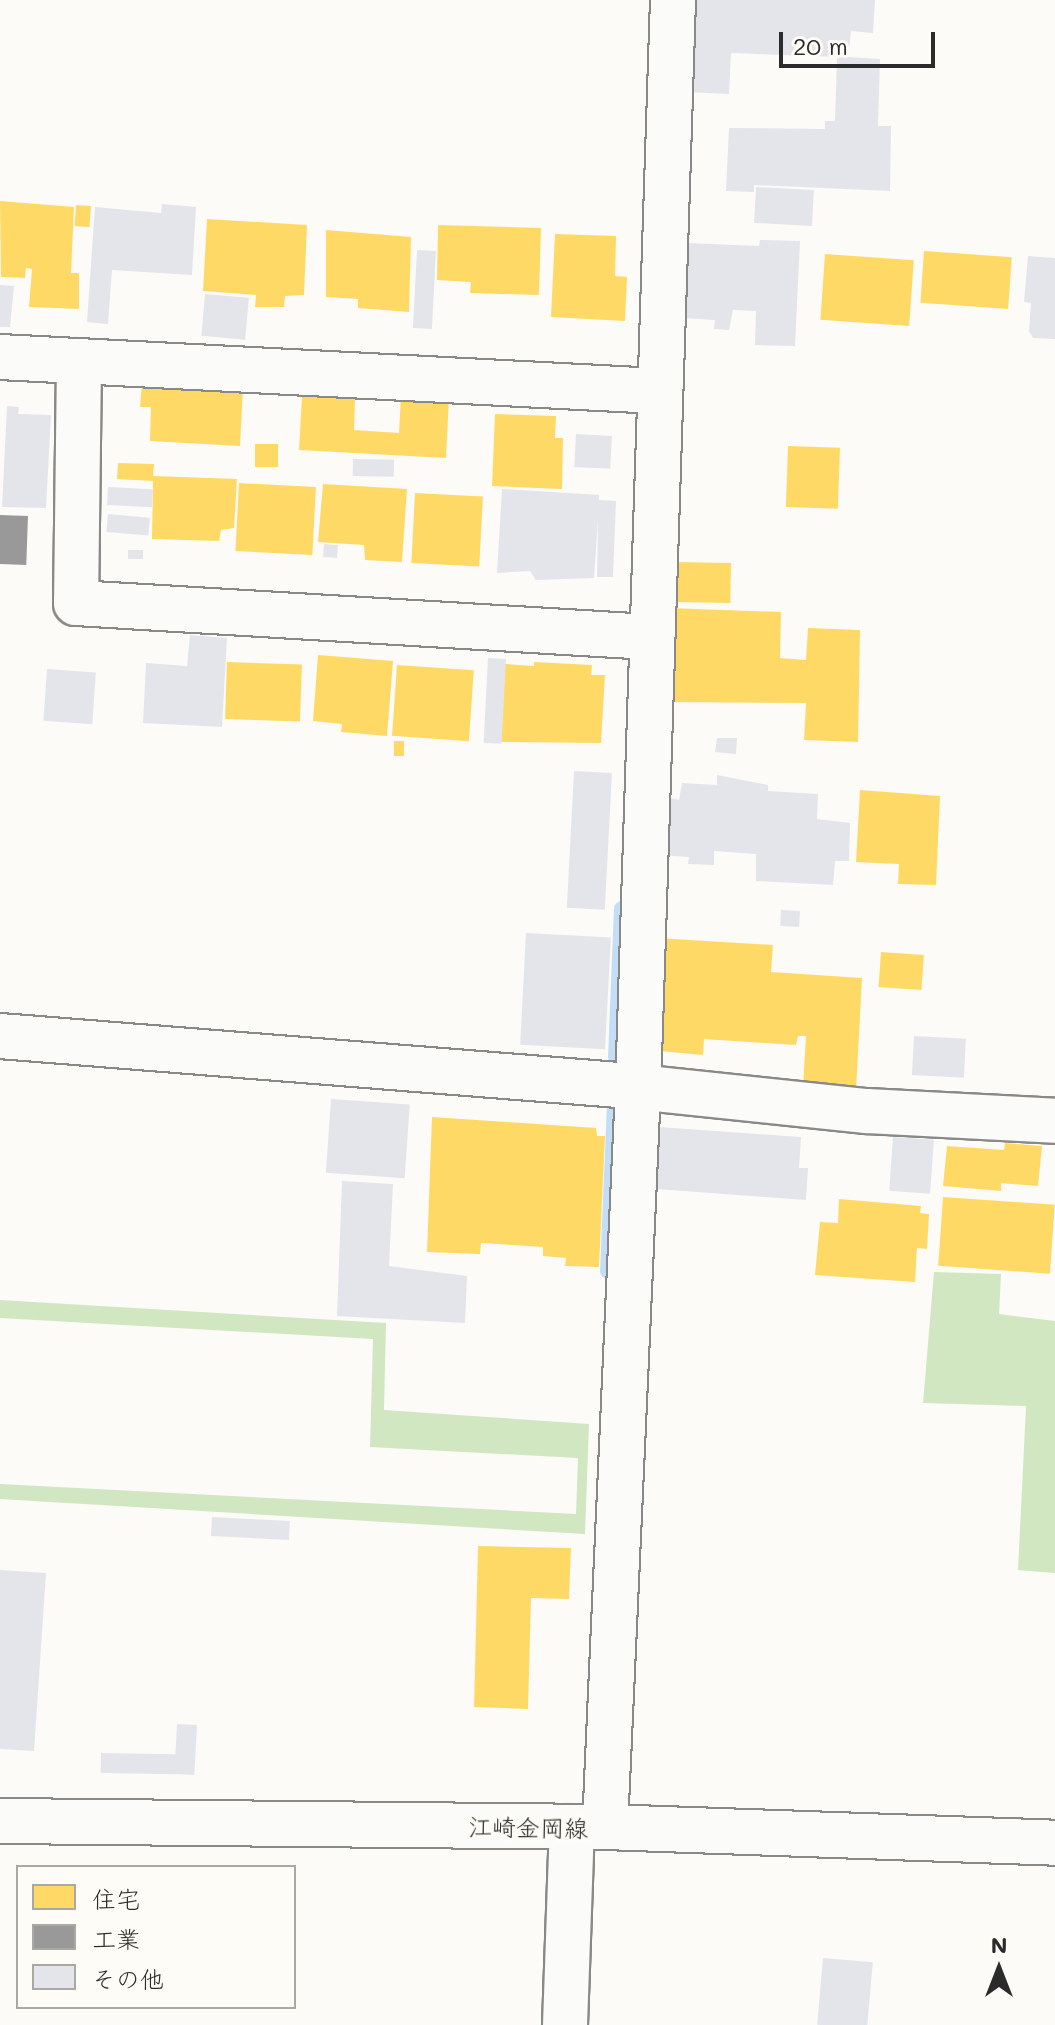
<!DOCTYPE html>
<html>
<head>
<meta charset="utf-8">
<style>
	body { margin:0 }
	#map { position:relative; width:1055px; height:2025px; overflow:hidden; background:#fcfbf8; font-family:Mali,"Klee One",sans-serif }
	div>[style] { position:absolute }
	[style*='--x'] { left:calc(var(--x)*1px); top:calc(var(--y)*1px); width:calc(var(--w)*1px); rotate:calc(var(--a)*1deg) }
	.green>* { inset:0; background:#d1e7c2 }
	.homes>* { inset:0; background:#ffd966; transform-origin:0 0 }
	.industry>* { inset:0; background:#999; transform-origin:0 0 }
	.stream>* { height:16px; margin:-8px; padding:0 8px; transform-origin:8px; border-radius:8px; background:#c5def7 }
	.building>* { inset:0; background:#e4e5eb; transform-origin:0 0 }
	.roads { filter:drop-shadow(2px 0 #898987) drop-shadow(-2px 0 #898987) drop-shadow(0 2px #898987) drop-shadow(0 -2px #898987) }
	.minor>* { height:44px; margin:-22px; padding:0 22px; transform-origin:22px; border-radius:22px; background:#fbfbf9 }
	.secondary>* { height:44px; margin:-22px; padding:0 22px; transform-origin:22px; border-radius:22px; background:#fbfbf9 }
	span { translate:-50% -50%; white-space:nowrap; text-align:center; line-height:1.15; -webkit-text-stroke:8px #fdfcf7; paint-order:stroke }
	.street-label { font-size:24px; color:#2b2b2b }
	.legend { position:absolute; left:16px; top:1865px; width:280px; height:144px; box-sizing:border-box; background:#fdfcf7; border:2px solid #a9a8a5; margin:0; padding:10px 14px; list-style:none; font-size:24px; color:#2b2b2b }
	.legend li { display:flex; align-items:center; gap:16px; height:40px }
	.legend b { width:40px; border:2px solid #a9a8a5 }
	.north { position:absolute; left:959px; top:1929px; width:80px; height:80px; -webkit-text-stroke:6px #fdfcf7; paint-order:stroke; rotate:0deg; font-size:22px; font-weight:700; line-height:32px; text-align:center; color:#2b2b2b }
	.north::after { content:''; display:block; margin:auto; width:28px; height:36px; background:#2b2b2b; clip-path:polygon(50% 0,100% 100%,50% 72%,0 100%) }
	.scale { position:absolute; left:779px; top:32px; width:156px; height:36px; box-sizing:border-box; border:4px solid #2b2b2b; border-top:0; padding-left:10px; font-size:24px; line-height:28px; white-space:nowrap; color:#2b2b2b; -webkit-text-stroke:6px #fdfcf7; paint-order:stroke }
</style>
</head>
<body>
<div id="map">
	<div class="green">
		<i style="clip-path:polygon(934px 1272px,1001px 1274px,999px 1314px,1055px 1321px,1055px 1573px,1018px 1570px,1026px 1406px,923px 1403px)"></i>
		<i style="clip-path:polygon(0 1300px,386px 1323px,384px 1410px,589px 1424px,585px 1534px,0 1499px,0 1484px,576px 1514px,578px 1458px,370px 1447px,373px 1339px,0 1318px)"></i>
	</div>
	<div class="homes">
		<i style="clip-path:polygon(0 201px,74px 207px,71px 273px,79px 273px,79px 309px,29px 307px,32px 269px,26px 268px,25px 278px,1px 277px)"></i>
		<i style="left:76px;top:205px;width:15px;height:21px;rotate:4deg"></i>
		<i style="clip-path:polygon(207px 219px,307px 225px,304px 295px,285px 296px,284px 307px,255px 307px,256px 295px,203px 291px)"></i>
		<i style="clip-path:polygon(438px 225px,541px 228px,539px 295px,470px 293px,471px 282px,437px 280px)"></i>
		<i style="clip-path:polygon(326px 230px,411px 237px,409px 312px,358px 308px,358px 299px,326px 297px)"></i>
		<i style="clip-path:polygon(555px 234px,616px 236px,615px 276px,627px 277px,625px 321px,551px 317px)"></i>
		<i style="left:924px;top:251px;width:88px;height:52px;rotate:4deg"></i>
		<i style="left:825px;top:254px;width:89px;height:66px;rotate:4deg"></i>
		<i style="clip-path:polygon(142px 382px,243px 388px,240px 446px,150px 441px,151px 407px,140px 407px)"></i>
		<i style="clip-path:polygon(401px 395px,449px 397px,446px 458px,299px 450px,302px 396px,355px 399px,354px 430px,399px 433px)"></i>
		<i style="clip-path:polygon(495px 414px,556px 416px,555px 438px,563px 438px,562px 489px,492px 486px)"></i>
		<i style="left:255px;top:444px;width:23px;height:23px"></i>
		<i style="left:788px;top:446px;width:52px;height:61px;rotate:2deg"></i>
		<i style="clip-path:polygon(118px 463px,154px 464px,153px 476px,237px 479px,234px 528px,221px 530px,219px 541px,152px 539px,153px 481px,117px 479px)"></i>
		<i style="left:239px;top:483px;width:77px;height:68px;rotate:3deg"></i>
		<i style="clip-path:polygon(323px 484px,407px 489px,402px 562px,365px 560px,364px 545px,318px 542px)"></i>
		<i style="left:415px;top:493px;width:68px;height:70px;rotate:3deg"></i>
		<i style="left:673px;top:562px;width:58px;height:40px;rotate:1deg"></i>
		<i style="clip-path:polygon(669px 608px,781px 612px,780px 658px,806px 660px,808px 628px,860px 630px,858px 742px,804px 740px,806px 703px,665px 702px)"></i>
		<i style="clip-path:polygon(318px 655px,393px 661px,387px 736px,341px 732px,342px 724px,313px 721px)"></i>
		<i style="left:227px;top:662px;width:75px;height:57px;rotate:2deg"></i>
		<i style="clip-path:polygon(534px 662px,592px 665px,591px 675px,605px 675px,601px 743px,501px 742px,505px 664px,534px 666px)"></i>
		<i style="left:397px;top:665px;width:77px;height:71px;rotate:4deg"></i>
		<i style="left:394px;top:741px;width:10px;height:15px"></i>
		<i style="clip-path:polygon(860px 790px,940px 796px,936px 885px,898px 884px,899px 864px,856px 862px)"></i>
		<i style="clip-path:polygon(656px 938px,773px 945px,771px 972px,862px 978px,856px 1091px,803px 1087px,806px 1036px,798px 1036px,796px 1045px,704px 1039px,703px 1055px,649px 1050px)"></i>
		<i style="left:881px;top:952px;width:43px;height:35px;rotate:4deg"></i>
		<i style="clip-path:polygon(432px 1117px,596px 1128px,597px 1136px,605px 1136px,599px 1267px,565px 1266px,566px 1258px,543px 1256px,543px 1247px,481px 1243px,480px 1254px,427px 1252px)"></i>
		<i style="clip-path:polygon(1005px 1143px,1042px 1146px,1038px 1186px,1001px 1183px,1001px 1191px,943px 1186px,947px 1146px,1004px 1150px)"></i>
		<i style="left:943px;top:1197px;width:112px;height:69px;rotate:4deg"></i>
		<i style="clip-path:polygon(839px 1199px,921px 1206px,920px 1213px,929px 1214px,927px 1249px,917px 1248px,915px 1282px,815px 1275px,820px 1222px,838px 1223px)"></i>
		<i style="clip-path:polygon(478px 1546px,571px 1548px,569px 1599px,531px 1598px,528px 1709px,474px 1707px)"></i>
	</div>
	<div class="industry">
		<i style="left:0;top:515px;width:28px;height:49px;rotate:2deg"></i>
	</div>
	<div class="stream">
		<i style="--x:616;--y:1057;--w:148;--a:-87.7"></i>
		<i style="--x:608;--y:1271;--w:170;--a:-87.6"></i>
	</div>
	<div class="building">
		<i style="clip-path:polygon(693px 0,875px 0,873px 33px,851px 31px,848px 57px,880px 59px,878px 126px,891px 126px,890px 191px,754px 185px,754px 192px,726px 191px,729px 128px,825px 129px,825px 121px,835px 121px,837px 57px,731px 53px,729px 94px,687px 92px)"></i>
		<i style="left:756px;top:187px;width:58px;height:36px;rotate:3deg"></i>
		<i style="clip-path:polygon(162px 204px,196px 207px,192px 275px,112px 270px,108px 324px,87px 322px,95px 207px,161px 213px)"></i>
		<i style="clip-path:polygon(760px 240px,800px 241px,795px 346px,755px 345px,756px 311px,733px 310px,729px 330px,714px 329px,715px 320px,683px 318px,687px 243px,759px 246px)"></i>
		<i style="left:417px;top:250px;width:19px;height:78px;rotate:3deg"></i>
		<i style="clip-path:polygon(1028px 256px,1055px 258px,1055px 339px,1033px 338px,1029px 331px,1031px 303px,1024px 302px)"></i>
		<i style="clip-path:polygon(0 285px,14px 286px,10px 327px,0 327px)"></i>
		<i style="left:205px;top:294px;width:44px;height:42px;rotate:5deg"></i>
		<i style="clip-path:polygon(7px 406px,19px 407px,18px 414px,51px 415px,46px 508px,2px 507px)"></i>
		<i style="left:576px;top:434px;width:36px;height:33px;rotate:3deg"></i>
		<i style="left:353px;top:459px;width:41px;height:17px;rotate:1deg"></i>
		<i style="left:108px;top:487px;width:45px;height:18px;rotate:3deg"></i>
		<i style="clip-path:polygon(502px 489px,599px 495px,599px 500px,616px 501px,613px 577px,597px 577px,598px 519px,594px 578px,536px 580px,530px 571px,497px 573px)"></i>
		<i style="left:108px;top:514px;width:42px;height:18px;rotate:5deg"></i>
		<i style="left:324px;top:544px;width:14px;height:13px;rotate:4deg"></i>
		<i style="left:128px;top:550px;width:15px;height:9px"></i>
		<i style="clip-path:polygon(190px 635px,227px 638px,222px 727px,143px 723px,146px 663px,187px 666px)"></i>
		<i style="left:488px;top:658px;width:18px;height:85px;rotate:3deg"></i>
		<i style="left:47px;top:669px;width:49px;height:52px;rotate:4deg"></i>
		<i style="clip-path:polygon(717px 738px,737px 738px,736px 754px,715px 752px)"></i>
		<i style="left:574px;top:771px;width:38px;height:137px;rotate:3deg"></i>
		<i style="clip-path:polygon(717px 775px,768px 785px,768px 791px,818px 794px,817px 819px,850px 823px,849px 861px,835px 861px,833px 885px,756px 881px,756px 854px,714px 851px,714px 865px,688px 864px,689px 857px,660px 855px,662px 796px,679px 800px,682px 783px,717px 785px)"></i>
		<i style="left:781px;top:910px;width:19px;height:16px;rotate:3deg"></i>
		<i style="left:526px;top:933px;width:85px;height:112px;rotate:3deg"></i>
		<i style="left:914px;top:1036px;width:52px;height:39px;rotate:3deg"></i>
		<i style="left:331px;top:1099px;width:79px;height:74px;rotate:4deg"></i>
		<i style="clip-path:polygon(659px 1127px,801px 1137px,799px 1168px,808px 1168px,806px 1200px,657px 1189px)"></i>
		<i style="left:893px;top:1137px;width:41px;height:54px;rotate:4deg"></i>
		<i style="clip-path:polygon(342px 1181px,393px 1184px,389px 1266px,467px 1276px,465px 1323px,337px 1316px)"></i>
		<i style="left:212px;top:1517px;width:78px;height:19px;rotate:3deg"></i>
		<i style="clip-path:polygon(0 1570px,46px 1573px,34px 1751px,0 1749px)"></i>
		<i style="left:177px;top:1724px;width:20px;height:50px;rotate:3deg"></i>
		<i style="left:101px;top:1753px;width:75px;height:20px;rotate:1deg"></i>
		<i style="left:823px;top:1958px;width:50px;height:67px;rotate:5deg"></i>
	</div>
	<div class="roads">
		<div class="minor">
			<i style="--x:0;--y:357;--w:658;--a:2.96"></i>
			<i style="--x:79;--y:361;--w:242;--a:90.7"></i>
			<i style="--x:76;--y:603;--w:575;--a:3.39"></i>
			<i style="--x:0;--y:1036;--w:620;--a:4.53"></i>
			<i style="--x:618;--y:1085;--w:250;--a:6"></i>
			<i style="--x:867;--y:1111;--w:188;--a:3"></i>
			<i style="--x:605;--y:1827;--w:739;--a:-87.44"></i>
			<i style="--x:638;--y:1089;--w:1090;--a:-88.16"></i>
			<i style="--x:565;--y:2025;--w:198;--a:-88"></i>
		</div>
		<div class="secondary">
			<i style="--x:0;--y:1821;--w:605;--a:0.57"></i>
			<i style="--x:605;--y:1827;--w:450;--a:2"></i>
		</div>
	</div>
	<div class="street-label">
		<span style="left:528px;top:1827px;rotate:1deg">江崎金岡線</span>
	</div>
	<ul class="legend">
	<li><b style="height:22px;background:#ffd966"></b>住宅</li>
	<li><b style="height:22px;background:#999"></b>工業</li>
	<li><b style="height:22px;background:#e4e5eb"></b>その他</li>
	</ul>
	<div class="north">N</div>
	<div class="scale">20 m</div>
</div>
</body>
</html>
